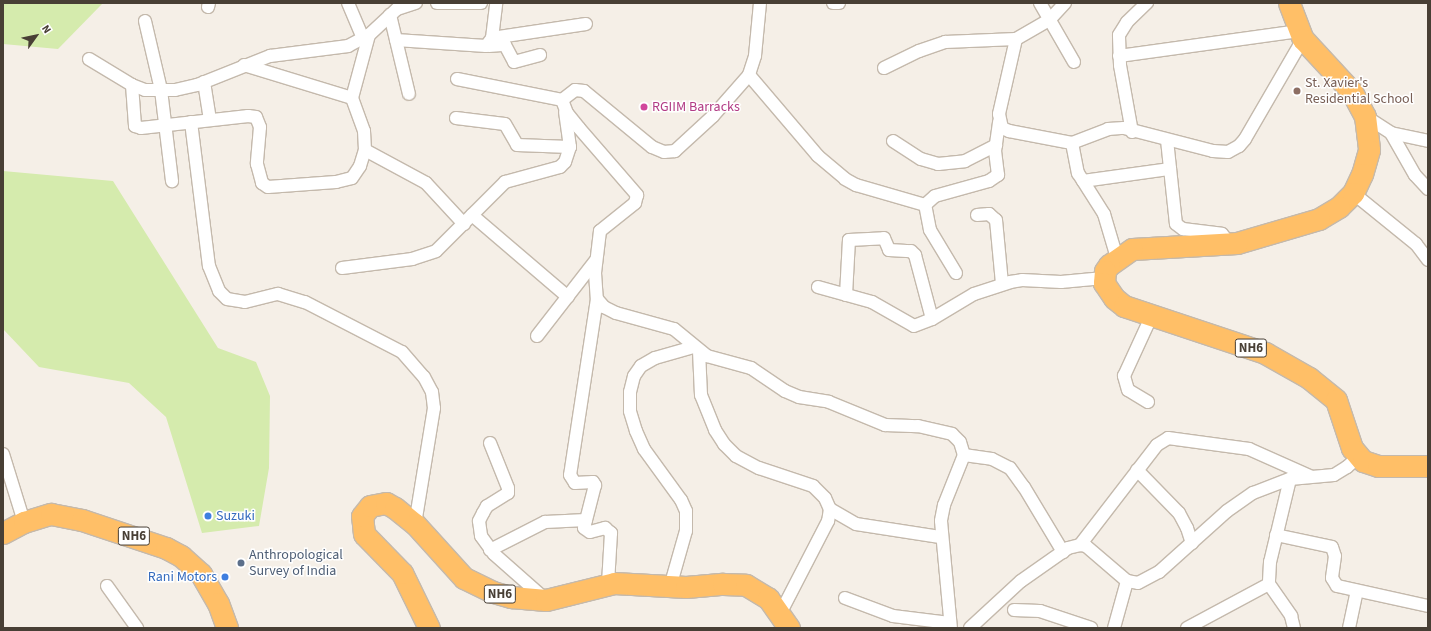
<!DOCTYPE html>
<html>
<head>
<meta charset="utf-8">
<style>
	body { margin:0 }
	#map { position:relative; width:1431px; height:631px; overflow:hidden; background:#f5efe7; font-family:"Source Sans 3",sans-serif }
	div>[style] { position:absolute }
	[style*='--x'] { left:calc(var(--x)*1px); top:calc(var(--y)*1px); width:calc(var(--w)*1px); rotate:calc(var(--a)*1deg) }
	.green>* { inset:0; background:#d5ebad }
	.roads { filter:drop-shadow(1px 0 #c4b9ac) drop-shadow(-1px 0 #c4b9ac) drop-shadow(0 1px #c4b9ac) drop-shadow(0 -1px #c4b9ac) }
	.street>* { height:12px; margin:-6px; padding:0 6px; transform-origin:6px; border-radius:6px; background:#fff }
	.highway>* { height:21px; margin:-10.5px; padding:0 10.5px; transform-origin:10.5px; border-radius:10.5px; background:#ffbf67 }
	.dots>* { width:11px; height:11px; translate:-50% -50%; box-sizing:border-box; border:2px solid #fff; border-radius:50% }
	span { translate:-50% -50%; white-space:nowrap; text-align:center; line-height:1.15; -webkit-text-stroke:3px #fff; paint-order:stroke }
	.shield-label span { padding:1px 3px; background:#fff; border:1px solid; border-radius:3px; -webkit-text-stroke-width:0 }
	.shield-label { font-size:13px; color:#483f35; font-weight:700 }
	.education-label { font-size:14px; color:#785e54 }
	.left { translate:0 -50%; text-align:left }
	.hotel-label { font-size:14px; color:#b23c85 }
	.shop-label { font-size:14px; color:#366cbe }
	.right { translate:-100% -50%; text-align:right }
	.service-label { font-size:14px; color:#4e5e75 }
	.frame { position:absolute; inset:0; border:4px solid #483f35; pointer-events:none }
	.north { position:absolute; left:16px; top:16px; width:40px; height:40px; -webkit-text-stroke:3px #fff; paint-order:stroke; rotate:57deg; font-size:11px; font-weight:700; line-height:16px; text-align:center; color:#483f35 }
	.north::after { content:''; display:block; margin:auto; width:14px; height:18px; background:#483f35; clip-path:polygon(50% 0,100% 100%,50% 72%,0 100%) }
</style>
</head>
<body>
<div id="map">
	<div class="green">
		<i style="clip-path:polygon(3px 3px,103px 3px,58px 49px,3px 44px)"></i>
		<i style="clip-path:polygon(3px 171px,113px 181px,218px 348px,256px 362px,270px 396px,269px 468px,259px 526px,202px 533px,166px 417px,129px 383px,39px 367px,3px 329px)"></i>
	</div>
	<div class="roads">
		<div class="street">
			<i style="--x:348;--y:3;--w:39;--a:67"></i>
			<i style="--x:437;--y:3;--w:44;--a:0"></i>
			<i style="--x:760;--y:3;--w:53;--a:95.4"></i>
			<i style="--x:755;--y:56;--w:20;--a:108"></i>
			<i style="--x:749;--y:75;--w:55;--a:131.3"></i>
			<i style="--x:713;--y:116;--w:52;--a:137.4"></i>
			<i style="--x:675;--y:151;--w:11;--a:175"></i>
			<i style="--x:664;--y:152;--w:13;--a:-157"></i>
			<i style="--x:652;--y:147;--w:88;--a:-140.5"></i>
			<i style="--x:584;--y:91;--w:9;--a:-174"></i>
			<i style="--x:575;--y:90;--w:16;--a:142"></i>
			<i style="--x:562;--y:100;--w:14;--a:69"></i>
			<i style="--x:567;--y:113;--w:19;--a:51"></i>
			<i style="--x:579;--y:128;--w:89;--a:49.1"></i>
			<i style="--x:637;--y:195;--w:8;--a:104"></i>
			<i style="--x:635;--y:203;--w:45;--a:141.3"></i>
			<i style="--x:600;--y:231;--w:42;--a:96.8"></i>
			<i style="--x:595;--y:273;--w:26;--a:86"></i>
			<i style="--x:597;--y:299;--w:11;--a:49"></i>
			<i style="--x:604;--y:307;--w:13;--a:27"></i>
			<i style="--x:616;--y:313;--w:60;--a:15.4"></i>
			<i style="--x:674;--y:329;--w:43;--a:39.3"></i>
			<i style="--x:707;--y:356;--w:46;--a:15.3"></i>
			<i style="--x:751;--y:368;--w:41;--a:34.1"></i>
			<i style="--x:785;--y:391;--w:15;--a:23"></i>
			<i style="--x:799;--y:397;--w:30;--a:9"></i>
			<i style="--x:829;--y:402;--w:61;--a:22.3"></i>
			<i style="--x:885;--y:425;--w:33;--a:2"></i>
			<i style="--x:918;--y:426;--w:35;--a:13"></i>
			<i style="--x:952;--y:434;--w:11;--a:45"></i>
			<i style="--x:960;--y:442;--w:14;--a:73"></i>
			<i style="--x:964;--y:455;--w:54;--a:111.8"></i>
			<i style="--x:944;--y:505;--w:16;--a:101"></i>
			<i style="--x:941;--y:521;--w:107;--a:84.7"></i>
			<i style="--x:833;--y:3;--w:6;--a:0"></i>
			<i style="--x:1040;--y:3;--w:68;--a:60"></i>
			<i style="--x:1065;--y:3;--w:23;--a:133"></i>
			<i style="--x:1049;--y:20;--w:38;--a:150"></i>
			<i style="--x:1016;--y:39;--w:77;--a:102.8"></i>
			<i style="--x:999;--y:114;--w:14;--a:78"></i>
			<i style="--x:1002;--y:128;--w:8;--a:23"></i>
			<i style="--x:1009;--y:131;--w:64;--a:10.8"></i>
			<i style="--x:1072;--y:143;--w:39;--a:-21"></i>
			<i style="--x:1108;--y:129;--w:16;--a:-4"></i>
			<i style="--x:1124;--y:128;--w:92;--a:14.5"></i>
			<i style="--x:1213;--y:151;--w:15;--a:4"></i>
			<i style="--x:1228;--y:152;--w:13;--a:-29"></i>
			<i style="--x:1239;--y:146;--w:9;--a:-49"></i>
			<i style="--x:1245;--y:139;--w:116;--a:-59.9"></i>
			<i style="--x:208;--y:7;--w:4;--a:-76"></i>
			<i style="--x:390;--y:15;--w:81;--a:76.5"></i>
			<i style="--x:145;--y:21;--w:71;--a:76.9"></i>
			<i style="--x:161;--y:90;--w:92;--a:83.1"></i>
			<i style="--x:492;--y:38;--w:95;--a:-8.5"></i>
			<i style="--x:396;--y:40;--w:90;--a:3.8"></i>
			<i style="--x:486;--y:46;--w:10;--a:-53"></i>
			<i style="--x:492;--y:38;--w:35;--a:-83"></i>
			<i style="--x:489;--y:46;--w:16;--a:-4"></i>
			<i style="--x:505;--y:45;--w:19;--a:62"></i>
			<i style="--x:514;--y:62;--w:27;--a:-15"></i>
			<i style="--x:1119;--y:56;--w:182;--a:-7.9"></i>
			<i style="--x:89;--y:59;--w:50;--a:31.2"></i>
			<i style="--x:132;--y:85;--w:14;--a:21"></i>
			<i style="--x:145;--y:90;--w:30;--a:0"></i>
			<i style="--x:175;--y:90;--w:23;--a:-13"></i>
			<i style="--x:197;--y:85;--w:79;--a:-21.7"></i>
			<i style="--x:270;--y:56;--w:79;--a:-7.3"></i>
			<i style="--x:348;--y:46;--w:24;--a:-28"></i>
			<i style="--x:369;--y:35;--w:38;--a:-43"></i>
			<i style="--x:397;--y:9;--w:20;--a:-18"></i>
			<i style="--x:244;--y:65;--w:113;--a:17"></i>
			<i style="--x:884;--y:68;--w:39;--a:-26"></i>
			<i style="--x:919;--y:51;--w:28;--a:-19"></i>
			<i style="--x:945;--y:42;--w:71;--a:-2.4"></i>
			<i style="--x:749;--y:75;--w:106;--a:49.6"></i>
			<i style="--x:818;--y:156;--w:35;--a:40"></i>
			<i style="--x:845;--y:179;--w:13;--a:29"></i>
			<i style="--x:856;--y:185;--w:72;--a:16.2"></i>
			<i style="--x:457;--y:79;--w:107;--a:11.3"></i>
			<i style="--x:204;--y:82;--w:38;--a:81"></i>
			<i style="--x:132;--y:85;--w:41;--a:85.8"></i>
			<i style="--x:135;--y:126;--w:6;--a:18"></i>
			<i style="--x:141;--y:128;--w:108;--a:-6.4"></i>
			<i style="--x:248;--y:116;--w:8;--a:7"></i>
			<i style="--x:256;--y:117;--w:11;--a:68"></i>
			<i style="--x:260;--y:127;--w:37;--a:95"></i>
			<i style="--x:257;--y:164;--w:20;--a:75"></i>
			<i style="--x:262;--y:183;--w:7;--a:34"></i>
			<i style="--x:268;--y:187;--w:68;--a:-4.2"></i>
			<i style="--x:336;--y:182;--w:16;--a:-14"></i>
			<i style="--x:352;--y:178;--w:14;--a:-56"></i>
			<i style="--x:360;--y:166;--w:17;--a:-73"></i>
			<i style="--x:365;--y:150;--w:19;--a:-93"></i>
			<i style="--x:364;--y:131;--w:35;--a:-110"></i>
			<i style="--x:352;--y:98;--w:65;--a:-74.9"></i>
			<i style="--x:1365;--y:116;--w:31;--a:33"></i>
			<i style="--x:1391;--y:133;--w:38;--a:12"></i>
			<i style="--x:456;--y:118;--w:49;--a:7"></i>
			<i style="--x:505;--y:124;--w:24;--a:60"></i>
			<i style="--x:517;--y:145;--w:53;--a:2.2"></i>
			<i style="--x:191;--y:122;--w:145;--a:82.9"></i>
			<i style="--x:209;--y:266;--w:27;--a:68"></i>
			<i style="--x:219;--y:291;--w:11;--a:45"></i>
			<i style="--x:227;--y:299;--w:18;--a:9"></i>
			<i style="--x:245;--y:302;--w:34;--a:-14"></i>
			<i style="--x:278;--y:294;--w:28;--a:17"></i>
			<i style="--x:305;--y:302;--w:109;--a:27.3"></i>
			<i style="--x:402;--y:352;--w:33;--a:49"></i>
			<i style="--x:424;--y:377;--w:17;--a:62"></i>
			<i style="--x:432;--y:392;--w:16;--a:83"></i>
			<i style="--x:434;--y:408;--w:118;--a:99.3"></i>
			<i style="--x:1132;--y:132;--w:68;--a:-100.2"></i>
			<i style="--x:1120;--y:65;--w:30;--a:-92"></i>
			<i style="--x:1119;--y:35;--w:15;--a:-58"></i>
			<i style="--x:1127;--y:22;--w:28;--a:-44"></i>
			<i style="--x:1391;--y:133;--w:48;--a:60.3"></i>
			<i style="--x:1415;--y:175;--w:19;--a:47"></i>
			<i style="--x:1167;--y:140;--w:84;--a:83.9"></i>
			<i style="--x:1176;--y:224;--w:9;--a:36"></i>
			<i style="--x:1183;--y:229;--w:39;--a:7"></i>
			<i style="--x:1222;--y:234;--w:13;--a:51"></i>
			<i style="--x:893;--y:141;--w:33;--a:33"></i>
			<i style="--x:921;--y:159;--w:18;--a:16"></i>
			<i style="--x:938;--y:164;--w:27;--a:-6"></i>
			<i style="--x:965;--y:161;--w:35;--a:-27"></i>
			<i style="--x:1072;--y:143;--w:31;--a:79"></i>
			<i style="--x:1078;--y:173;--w:49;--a:57.6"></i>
			<i style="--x:1104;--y:214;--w:46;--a:73.5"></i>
			<i style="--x:365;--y:150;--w:69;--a:28.4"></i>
			<i style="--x:426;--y:183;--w:56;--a:47.2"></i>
			<i style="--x:1083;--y:181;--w:88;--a:-7.9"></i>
			<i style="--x:1353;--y:193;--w:81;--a:39"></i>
			<i style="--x:1416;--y:244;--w:20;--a:53"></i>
			<i style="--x:472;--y:215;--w:126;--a:40.5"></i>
			<i style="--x:977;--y:215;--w:12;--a:-5"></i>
			<i style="--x:989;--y:214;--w:9;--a:41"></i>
			<i style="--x:996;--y:220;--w:64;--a:84.6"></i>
			<i style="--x:342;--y:268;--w:71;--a:-7.3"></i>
			<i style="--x:412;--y:259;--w:25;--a:-18"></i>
			<i style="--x:436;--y:251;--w:98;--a:-45"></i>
			<i style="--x:505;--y:182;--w:57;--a:-15.3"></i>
			<i style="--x:560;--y:167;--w:7;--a:-45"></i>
			<i style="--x:565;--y:162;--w:16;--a:-72"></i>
			<i style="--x:570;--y:147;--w:35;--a:-98"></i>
			<i style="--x:956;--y:273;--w:50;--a:-121.2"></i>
			<i style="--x:930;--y:230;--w:25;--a:-101"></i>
			<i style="--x:925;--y:205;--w:13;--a:-42"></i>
			<i style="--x:935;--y:196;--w:56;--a:-15.5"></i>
			<i style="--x:989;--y:181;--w:11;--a:-34"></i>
			<i style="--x:998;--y:175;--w:24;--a:-97"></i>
			<i style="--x:995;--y:151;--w:30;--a:-82"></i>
			<i style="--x:818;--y:287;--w:56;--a:15.5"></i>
			<i style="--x:872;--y:302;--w:48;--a:29.7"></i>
			<i style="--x:914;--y:326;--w:19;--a:-21"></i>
			<i style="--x:932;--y:319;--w:49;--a:-30.8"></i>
			<i style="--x:974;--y:294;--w:38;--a:-18"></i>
			<i style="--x:1010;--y:282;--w:12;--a:-9"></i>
			<i style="--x:1022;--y:280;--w:39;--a:3"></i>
			<i style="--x:1061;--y:282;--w:43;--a:-5.3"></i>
			<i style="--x:846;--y:295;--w:55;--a:-86.9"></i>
			<i style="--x:849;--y:240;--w:35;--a:-3"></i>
			<i style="--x:884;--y:238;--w:13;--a:67"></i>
			<i style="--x:889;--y:250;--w:22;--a:3"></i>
			<i style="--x:911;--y:251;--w:6;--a:45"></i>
			<i style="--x:915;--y:255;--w:66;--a:75.1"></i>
			<i style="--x:597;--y:299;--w:178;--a:98.7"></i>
			<i style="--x:570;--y:475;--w:9;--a:58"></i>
			<i style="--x:575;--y:483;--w:18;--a:-3"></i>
			<i style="--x:593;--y:482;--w:4;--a:56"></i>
			<i style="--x:595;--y:485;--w:44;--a:104.3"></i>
			<i style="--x:584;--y:528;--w:7;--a:34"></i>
			<i style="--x:590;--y:532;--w:16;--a:-15"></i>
			<i style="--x:605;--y:528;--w:8;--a:40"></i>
			<i style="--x:611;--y:533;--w:51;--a:93.4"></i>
			<i style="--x:537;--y:336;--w:96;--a:-52.2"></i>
			<i style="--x:699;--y:351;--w:44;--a:87.4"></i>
			<i style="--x:701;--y:395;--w:38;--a:68"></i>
			<i style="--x:715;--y:430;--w:17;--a:57"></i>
			<i style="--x:724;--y:444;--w:17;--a:45"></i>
			<i style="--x:736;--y:456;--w:26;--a:28"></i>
			<i style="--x:759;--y:468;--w:57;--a:18.4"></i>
			<i style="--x:813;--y:486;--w:17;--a:45"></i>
			<i style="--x:825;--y:498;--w:12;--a:66"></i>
			<i style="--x:830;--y:509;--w:12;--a:99"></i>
			<i style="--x:828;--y:521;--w:105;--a:117.3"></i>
			<i style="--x:1148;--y:402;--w:23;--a:-149"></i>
			<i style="--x:1128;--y:390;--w:15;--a:-106"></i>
			<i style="--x:1124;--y:376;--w:65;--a:-65.4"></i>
			<i style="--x:490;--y:443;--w:48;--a:68.2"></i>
			<i style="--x:508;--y:488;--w:5;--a:90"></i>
			<i style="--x:508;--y:493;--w:25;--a:148"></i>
			<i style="--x:487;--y:506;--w:8;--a:120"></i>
			<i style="--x:483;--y:513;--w:9;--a:117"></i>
			<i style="--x:479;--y:521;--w:15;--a:82"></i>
			<i style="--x:481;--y:536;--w:22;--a:54"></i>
			<i style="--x:494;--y:554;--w:68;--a:41.4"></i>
			<i style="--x:3;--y:454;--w:71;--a:72.8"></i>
			<i style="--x:964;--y:455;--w:28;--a:8"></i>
			<i style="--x:992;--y:459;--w:20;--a:27"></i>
			<i style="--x:1010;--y:468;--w:24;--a:54"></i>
			<i style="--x:1024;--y:487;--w:76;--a:59"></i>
			<i style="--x:1137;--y:470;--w:60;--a:45.7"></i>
			<i style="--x:1179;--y:513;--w:17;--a:62"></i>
			<i style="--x:1187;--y:528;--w:16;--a:72"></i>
			<i style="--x:1290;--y:479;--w:85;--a:103.5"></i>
			<i style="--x:1270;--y:562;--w:22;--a:93"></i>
			<i style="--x:1269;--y:584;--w:39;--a:55"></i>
			<i style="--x:1291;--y:616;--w:12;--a:76"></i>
			<i style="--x:830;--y:509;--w:30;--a:30"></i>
			<i style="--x:856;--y:524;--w:85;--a:8.8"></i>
			<i style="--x:1276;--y:535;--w:57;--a:12.1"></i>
			<i style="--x:1332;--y:547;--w:9;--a:72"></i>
			<i style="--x:1335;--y:556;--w:22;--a:98"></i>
			<i style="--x:1332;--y:578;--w:9;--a:58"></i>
			<i style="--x:1337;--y:586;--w:93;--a:12.4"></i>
			<i style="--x:1080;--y:545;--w:126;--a:-52.4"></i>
			<i style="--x:1157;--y:445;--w:13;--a:-32"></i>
			<i style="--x:1168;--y:438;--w:82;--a:7.7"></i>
			<i style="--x:1249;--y:449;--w:67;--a:23.9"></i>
			<i style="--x:490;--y:550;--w:62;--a:-27"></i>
			<i style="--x:545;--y:522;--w:41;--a:-2.8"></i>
			<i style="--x:107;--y:586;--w:52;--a:54.5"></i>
			<i style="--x:670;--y:587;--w:58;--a:-74.1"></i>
			<i style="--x:686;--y:531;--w:20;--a:-90"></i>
			<i style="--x:686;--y:511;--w:12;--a:-114"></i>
			<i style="--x:681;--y:500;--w:63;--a:-126"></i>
			<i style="--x:644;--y:449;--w:20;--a:-114"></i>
			<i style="--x:636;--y:431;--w:21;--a:-107"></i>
			<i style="--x:630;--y:411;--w:19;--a:-90"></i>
			<i style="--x:630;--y:392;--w:16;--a:-76"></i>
			<i style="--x:634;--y:376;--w:12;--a:-55"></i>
			<i style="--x:641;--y:366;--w:16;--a:-30"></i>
			<i style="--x:655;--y:358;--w:41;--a:-15.8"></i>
			<i style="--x:845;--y:598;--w:51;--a:20.6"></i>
			<i style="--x:893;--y:616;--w:57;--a:7"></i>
			<i style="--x:1014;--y:610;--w:26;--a:2"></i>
			<i style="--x:1040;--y:611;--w:54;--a:18.4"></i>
			<i style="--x:970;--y:628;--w:69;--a:-42.7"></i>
			<i style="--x:1021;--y:581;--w:57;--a:-35.1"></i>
			<i style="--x:1068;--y:548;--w:12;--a:-14"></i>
			<i style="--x:1080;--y:545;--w:6;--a:9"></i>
			<i style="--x:1086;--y:546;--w:54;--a:40.5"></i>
			<i style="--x:1127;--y:581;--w:11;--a:10"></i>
			<i style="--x:1138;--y:583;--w:24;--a:-28"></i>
			<i style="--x:1159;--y:572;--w:91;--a:-41.9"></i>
			<i style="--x:1227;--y:511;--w:32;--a:-35"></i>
			<i style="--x:1253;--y:493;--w:40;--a:-21"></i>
			<i style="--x:1290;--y:479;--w:44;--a:-5.2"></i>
			<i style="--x:1334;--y:475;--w:15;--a:-32"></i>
			<i style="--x:1347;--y:467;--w:15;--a:-42"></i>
			<i style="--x:1114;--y:628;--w:49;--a:-74.5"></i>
			<i style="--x:1187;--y:628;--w:93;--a:-28.2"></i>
			<i style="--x:1349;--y:628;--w:38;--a:-78"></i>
		</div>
		<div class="highway">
			<i style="--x:1289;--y:3;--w:39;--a:69"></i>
			<i style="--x:1303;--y:39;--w:72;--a:47.2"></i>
			<i style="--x:1352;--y:92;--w:27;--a:62"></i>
			<i style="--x:1365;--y:116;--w:34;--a:83"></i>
			<i style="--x:1369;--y:150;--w:25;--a:106"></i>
			<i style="--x:1362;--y:174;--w:21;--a:115"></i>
			<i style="--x:1353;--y:193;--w:20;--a:135"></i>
			<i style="--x:1339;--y:207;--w:23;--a:149"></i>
			<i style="--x:1319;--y:219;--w:85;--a:163.7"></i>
			<i style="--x:1237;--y:243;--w:105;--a:176.7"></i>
			<i style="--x:1132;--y:249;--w:28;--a:145"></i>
			<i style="--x:1109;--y:265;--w:7;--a:124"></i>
			<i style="--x:1105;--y:271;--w:12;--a:95"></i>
			<i style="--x:1104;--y:283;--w:18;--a:56"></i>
			<i style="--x:1114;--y:298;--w:13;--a:39"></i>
			<i style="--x:1124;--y:306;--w:149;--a:18.4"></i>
			<i style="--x:1265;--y:353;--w:51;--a:29.6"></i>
			<i style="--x:1309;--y:378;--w:35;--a:39"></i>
			<i style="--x:1336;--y:400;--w:51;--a:71.6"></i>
			<i style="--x:1352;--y:448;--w:17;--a:50"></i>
			<i style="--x:1363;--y:461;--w:16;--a:18"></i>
			<i style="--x:1378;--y:466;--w:50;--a:0"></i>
			<i style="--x:3;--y:533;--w:24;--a:-28"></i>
			<i style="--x:24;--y:522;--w:28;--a:-17"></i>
			<i style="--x:51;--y:514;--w:32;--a:11"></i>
			<i style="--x:82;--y:520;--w:89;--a:18.4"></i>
			<i style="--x:166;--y:548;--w:17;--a:28"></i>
			<i style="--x:181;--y:556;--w:27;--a:42"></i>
			<i style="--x:201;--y:574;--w:34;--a:60"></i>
			<i style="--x:218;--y:603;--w:27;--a:70"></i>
			<i style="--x:429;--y:628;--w:61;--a:-116.1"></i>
			<i style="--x:402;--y:573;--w:54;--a:-134.3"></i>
			<i style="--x:364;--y:534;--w:18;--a:-96"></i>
			<i style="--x:362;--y:516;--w:13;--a:-51"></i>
			<i style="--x:370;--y:506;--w:16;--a:-11"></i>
			<i style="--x:386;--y:503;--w:10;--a:29"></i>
			<i style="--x:395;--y:508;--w:26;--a:39"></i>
			<i style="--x:415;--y:524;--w:73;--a:47.8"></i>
			<i style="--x:464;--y:578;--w:32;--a:26"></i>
			<i style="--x:493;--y:592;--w:19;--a:16"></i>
			<i style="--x:511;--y:597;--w:35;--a:5"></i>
			<i style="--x:546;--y:600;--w:70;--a:-14"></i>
			<i style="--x:614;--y:583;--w:72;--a:3.2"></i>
			<i style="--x:686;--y:587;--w:37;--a:-5"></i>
			<i style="--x:723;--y:584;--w:23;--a:2"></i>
			<i style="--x:746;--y:585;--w:26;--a:31"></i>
			<i style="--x:768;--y:598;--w:37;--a:55"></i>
		</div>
	</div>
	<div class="dots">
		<i style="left:1297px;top:91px;background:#8d6e63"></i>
		<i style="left:644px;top:107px;background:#d1479c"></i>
		<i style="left:208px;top:516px;background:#3f7fe0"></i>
		<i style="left:241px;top:563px;background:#5c6f8a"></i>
		<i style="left:225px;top:577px;background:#3f7fe0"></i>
	</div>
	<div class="shield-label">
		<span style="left:1251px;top:348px">NH6</span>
		<span style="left:134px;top:536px">NH6</span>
		<span style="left:500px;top:594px">NH6</span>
	</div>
	<div class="education-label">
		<span class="left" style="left:1305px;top:91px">St. Xavier's<br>Residential School</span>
	</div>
	<div class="hotel-label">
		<span class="left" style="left:652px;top:107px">RGIIM Barracks</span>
	</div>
	<div class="shop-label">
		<span class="left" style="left:216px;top:516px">Suzuki</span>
		<span class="right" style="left:217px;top:577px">Rani Motors</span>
	</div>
	<div class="service-label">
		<span class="left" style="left:249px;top:563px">Anthropological<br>Survey of India</span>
	</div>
	<div class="frame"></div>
	<div class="north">N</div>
</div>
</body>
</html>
